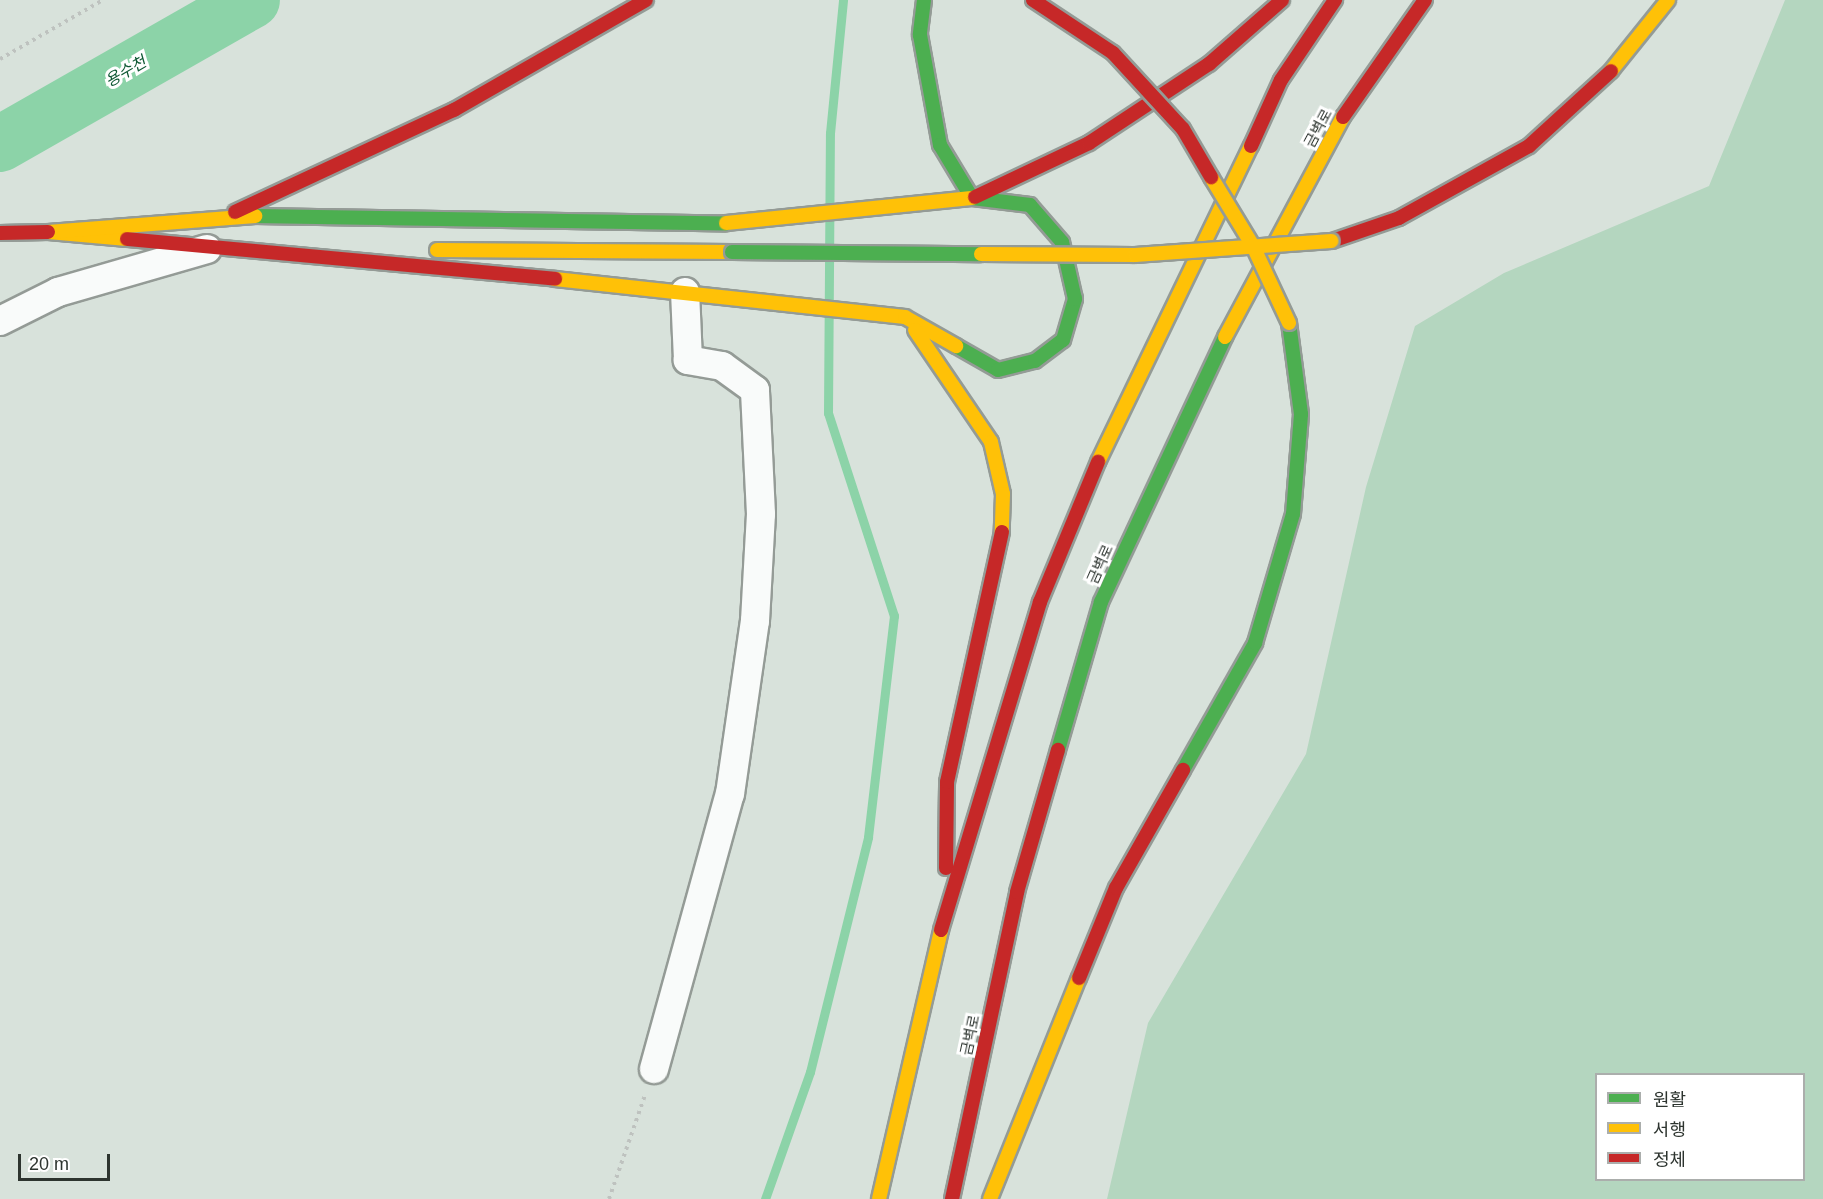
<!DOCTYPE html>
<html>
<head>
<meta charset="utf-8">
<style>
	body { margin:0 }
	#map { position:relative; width:1823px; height:1199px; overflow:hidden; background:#d8e2db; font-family:Arial,"Noto Sans KR",sans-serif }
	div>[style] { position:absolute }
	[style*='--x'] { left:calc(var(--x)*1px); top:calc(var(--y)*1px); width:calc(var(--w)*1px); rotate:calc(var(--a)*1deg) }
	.green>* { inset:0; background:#b4d6bf }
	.stream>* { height:9px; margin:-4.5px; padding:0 4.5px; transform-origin:4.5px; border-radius:4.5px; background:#8cd3a8 }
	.river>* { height:56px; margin:-28px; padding:0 28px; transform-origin:28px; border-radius:28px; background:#8cd3a8 }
	.path>* { height:4px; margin-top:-2px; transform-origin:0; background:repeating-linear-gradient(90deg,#bec2bf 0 3px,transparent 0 7.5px) }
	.roads { filter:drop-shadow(2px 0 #949b96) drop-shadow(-2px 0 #949b96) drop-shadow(0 2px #949b96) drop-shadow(0 -2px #949b96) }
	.street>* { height:28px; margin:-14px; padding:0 14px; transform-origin:14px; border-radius:14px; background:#f9fbfa }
	.fast>* { height:14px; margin:-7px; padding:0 7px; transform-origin:7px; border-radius:7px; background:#4caf50 }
	.slow>* { height:14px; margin:-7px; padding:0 7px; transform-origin:7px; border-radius:7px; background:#ffc107 }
	.jam>* { height:14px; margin:-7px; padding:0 7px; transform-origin:7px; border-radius:7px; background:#c62828 }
	.bridges { filter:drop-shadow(2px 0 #949b96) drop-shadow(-2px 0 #949b96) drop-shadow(0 2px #949b96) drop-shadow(0 -2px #949b96) }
	.fast-bridge>* { height:14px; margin:-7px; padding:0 7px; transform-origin:7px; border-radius:7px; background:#4caf50 }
	.slow-bridge>* { height:14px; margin:-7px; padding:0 7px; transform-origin:7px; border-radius:7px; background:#ffc107 }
	.jam-bridge>* { height:14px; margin:-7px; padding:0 7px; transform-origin:7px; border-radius:7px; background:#c62828 }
	span { translate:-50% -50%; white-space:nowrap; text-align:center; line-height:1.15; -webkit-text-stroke:6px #fff; paint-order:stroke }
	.street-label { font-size:15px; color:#2d342f }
	.water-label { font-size:16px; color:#0e5833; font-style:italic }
	.legend { position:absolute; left:1595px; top:1073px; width:210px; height:108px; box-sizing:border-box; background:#fff; border:2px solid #abaeac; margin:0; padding:8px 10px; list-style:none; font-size:18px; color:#2d342f }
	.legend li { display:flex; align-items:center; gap:12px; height:30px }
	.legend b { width:30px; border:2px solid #abaeac }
	.scale { position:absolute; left:18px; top:1154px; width:92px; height:27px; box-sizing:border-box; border:3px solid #2d342f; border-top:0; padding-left:8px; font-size:18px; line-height:21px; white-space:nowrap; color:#2d342f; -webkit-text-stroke:4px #fff; paint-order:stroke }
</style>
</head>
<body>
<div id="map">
	<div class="green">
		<i style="clip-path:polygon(evenodd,1785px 0,1823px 0,1823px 1199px,1107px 1199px,1148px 1023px,1306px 754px,1366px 487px,1415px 326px,1504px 273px,1709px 186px,1785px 0,1596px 1074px,1804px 1074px,1804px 1180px,1596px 1180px,1596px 1074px)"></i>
	</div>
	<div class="stream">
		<i style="--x:765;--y:1199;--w:135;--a:-70.5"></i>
		<i style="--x:810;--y:1072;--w:242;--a:-76.1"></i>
		<i style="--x:868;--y:837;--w:223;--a:-83.3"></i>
		<i style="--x:894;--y:616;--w:213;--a:-108"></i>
		<i style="--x:828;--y:413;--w:280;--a:-89.6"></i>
		<i style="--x:830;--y:133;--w:134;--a:-84.4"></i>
	</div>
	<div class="river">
		<i style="--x:0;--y:144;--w:290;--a:-29.7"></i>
	</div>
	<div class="path">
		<i style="--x:0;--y:59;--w:119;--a:-29.8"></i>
		<i style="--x:609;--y:1199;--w:110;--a:-70.9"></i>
	</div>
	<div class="roads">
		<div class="street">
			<i style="--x:0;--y:321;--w:65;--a:-26.6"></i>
			<i style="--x:58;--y:292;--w:155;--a:-16.1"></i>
			<i style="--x:654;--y:1069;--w:285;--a:-74.6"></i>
			<i style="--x:730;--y:794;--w:175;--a:-81.8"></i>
			<i style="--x:755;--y:621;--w:107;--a:-86.8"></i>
			<i style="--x:761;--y:514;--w:124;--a:-92.8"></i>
			<i style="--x:755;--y:390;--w:41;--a:-144"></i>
			<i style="--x:722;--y:366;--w:35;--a:-170"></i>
			<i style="--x:688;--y:360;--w:68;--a:-92.5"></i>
		</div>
		<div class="fast">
			<i style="--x:924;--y:0;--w:35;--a:97"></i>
			<i style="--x:920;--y:35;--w:112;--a:79.7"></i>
			<i style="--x:940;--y:145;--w:62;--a:58.9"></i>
			<i style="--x:255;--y:216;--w:471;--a:0.9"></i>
			<i style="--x:956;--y:346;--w:48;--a:29.7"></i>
			<i style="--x:998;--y:370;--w:38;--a:-14"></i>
			<i style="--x:1035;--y:361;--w:35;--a:-37"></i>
			<i style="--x:1063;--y:340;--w:43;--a:-73.7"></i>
			<i style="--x:1075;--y:299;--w:58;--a:-102.8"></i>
			<i style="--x:1062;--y:242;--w:49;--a:-130.9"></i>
			<i style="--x:1030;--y:205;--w:58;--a:-173.1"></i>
			<i style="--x:1058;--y:750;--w:154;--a:-73.8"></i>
			<i style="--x:1101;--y:602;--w:293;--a:-64.9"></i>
			<i style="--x:1183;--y:770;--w:146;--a:-60.4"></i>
			<i style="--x:1255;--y:643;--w:134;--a:-73.6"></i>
			<i style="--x:1293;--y:514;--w:100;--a:-85.4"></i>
			<i style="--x:1301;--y:414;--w:92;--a:-97.5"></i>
		</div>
		<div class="slow">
			<i style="--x:1611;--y:71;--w:91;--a:-51.2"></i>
			<i style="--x:726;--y:223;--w:247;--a:-5.8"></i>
			<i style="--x:127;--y:239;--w:79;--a:-174.9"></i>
			<i style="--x:48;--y:232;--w:208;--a:-4.4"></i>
			<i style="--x:437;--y:250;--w:295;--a:0.4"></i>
			<i style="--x:555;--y:279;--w:352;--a:6.2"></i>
			<i style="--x:905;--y:317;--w:59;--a:29.6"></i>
			<i style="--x:915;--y:330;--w:135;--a:55.8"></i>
			<i style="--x:991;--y:442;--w:53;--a:77"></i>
			<i style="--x:1003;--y:494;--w:38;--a:92"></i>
			<i style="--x:1225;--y:337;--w:250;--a:-61.8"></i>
			<i style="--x:1098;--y:462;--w:351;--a:-64.2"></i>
			<i style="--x:879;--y:1199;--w:276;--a:-77"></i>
			<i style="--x:990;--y:1199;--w:238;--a:-68.1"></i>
		</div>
		<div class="jam">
			<i style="--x:1343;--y:117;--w:143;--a:-55"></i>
			<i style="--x:1251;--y:146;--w:72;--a:-65.6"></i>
			<i style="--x:1281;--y:80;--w:97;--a:-56"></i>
			<i style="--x:975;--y:197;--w:126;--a:-25.3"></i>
			<i style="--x:1089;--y:143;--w:144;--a:-33.4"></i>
			<i style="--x:1209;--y:64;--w:97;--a:-41.2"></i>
			<i style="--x:235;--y:212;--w:242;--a:-25"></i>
			<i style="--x:454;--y:110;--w:221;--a:-29.8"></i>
			<i style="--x:0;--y:233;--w:48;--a:-1.2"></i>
			<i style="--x:127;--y:239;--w:430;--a:5.3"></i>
			<i style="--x:1332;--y:241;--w:71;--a:-18.9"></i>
			<i style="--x:1399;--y:218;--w:149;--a:-29"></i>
			<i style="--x:1529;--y:146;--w:111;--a:-42.4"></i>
			<i style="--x:946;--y:868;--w:86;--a:-89.3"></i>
			<i style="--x:947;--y:782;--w:256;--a:-77.6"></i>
			<i style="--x:941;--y:930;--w:343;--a:-73.2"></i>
			<i style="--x:1040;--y:602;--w:152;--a:-67.5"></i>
			<i style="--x:1079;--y:978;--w:97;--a:-67.7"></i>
			<i style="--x:1116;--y:888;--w:136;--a:-60.4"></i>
			<i style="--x:952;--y:1199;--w:314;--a:-78"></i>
			<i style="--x:1017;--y:892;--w:148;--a:-73.9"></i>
		</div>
	</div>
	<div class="bridges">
		<div class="fast-bridge">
			<i style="--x:732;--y:252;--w:249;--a:0.5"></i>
		</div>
		<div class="slow-bridge">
			<i style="--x:1211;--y:177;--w:81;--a:58.7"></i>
			<i style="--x:1253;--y:246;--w:85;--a:64.9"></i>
			<i style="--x:981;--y:254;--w:154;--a:0.4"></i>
			<i style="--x:1135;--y:255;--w:197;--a:-4.1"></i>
		</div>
		<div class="jam-bridge">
			<i style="--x:1033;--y:0;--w:96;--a:33.5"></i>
			<i style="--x:1113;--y:53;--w:103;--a:47.4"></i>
			<i style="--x:1183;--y:129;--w:56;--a:59.7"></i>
		</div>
	</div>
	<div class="street-label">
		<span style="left:1318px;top:128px;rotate:-62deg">금벽로</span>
		<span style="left:1100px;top:564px;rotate:-66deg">금벽로</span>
		<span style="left:970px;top:1035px;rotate:-78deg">금벽로</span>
	</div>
	<div class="water-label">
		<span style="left:126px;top:72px;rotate:-30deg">용수천</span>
	</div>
	<ul class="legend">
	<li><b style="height:8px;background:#4caf50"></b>원활</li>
	<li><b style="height:8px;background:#ffc107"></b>서행</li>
	<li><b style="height:8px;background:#c62828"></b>정체</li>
	</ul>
	<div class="scale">20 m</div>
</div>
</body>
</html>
